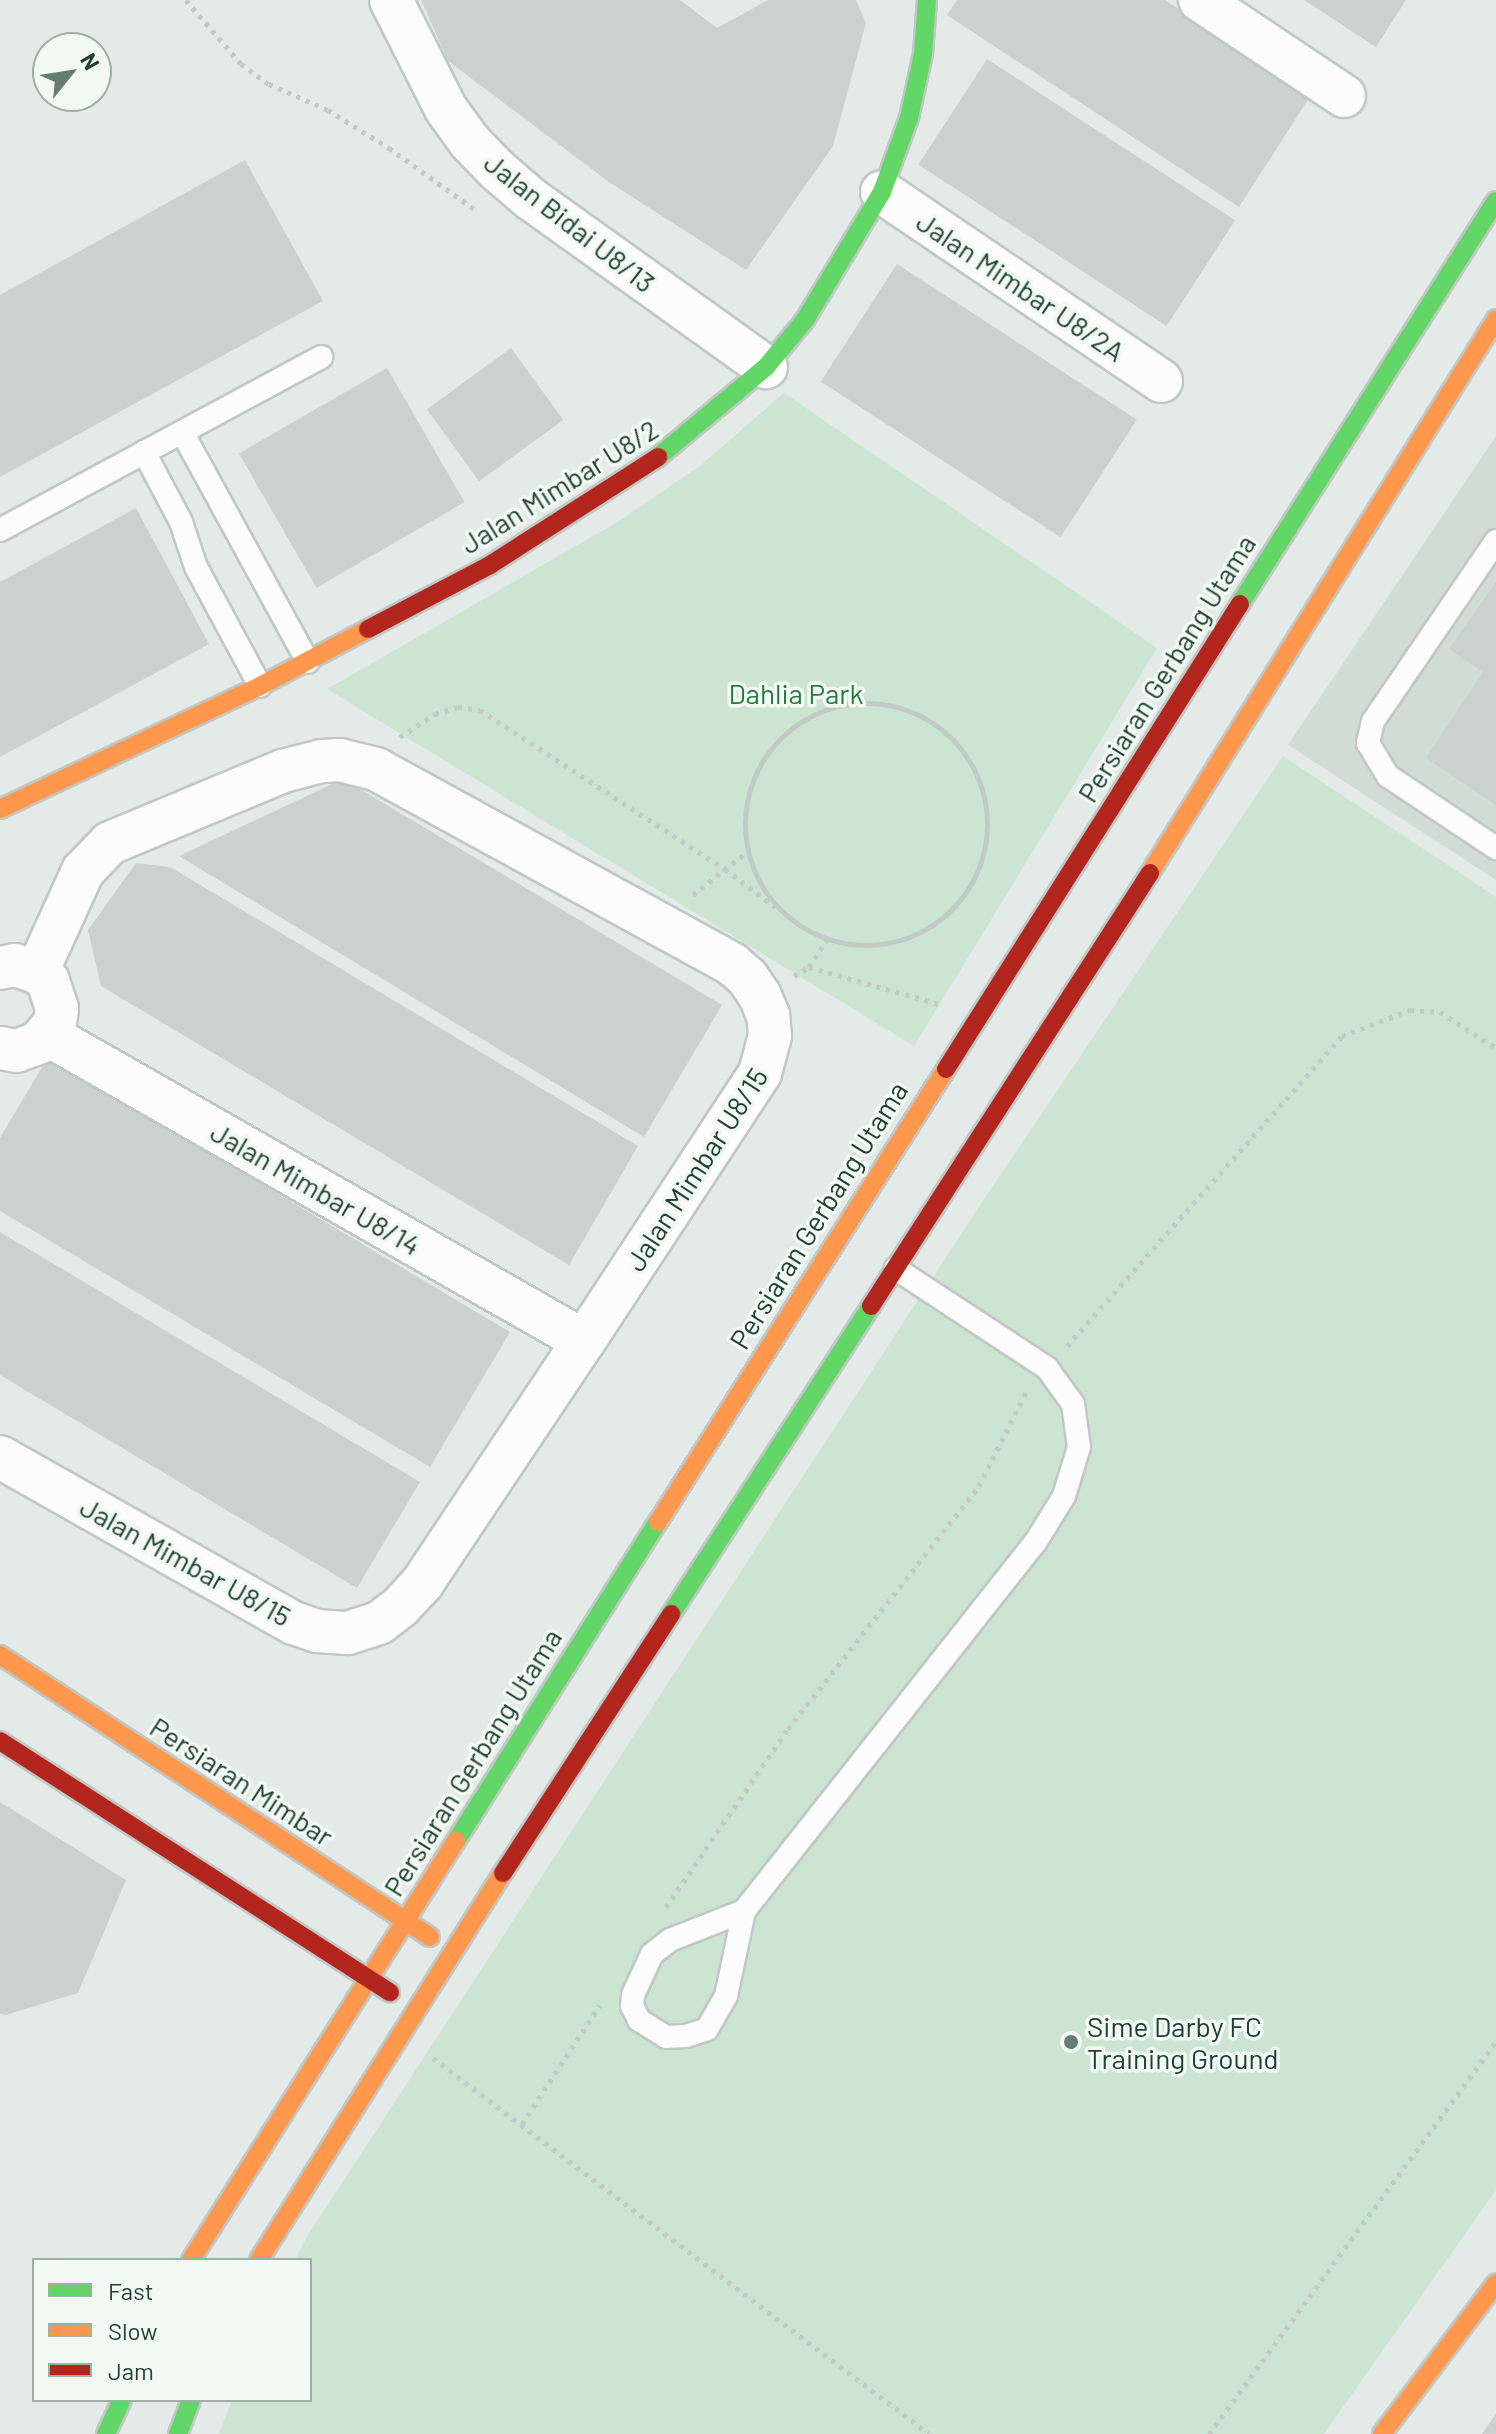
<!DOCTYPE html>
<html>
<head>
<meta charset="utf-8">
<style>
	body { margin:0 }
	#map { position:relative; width:1496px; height:2434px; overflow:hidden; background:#e4eae7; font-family:Barlow,sans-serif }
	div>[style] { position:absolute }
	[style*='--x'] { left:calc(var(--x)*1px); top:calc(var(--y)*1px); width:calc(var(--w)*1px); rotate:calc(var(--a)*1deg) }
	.built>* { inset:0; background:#d1dcd7 }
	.green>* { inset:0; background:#cce5d2 }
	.building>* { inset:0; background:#cbd1ce; transform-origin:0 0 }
	.path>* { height:5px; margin-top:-2.5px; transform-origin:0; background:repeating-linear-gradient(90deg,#c1cac5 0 4px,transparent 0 10px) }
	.path>.ring { margin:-2.5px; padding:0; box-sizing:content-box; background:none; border:5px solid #c1cac5; border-radius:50% }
	.roads { filter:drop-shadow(2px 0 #c1c7c4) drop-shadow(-2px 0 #c1c7c4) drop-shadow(0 2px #c1c7c4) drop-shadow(0 -2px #c1c7c4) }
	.lane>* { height:22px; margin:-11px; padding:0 11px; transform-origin:11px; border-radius:11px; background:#fbfcfb }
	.street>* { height:42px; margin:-21px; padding:0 21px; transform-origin:21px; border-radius:21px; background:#fbfcfb }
	.fast>* { height:18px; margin:-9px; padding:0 9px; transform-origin:9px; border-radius:9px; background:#63d668 }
	.slow>* { height:18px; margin:-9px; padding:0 9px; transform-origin:9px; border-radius:9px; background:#ff974d }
	.jam>* { height:18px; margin:-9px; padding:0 9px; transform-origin:9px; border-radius:9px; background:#b3261e }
	.dots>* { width:22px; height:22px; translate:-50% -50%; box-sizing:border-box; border:4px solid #f2f9f5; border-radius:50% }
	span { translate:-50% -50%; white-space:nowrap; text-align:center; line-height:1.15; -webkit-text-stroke:7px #f2f9f5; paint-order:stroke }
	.street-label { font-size:28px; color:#204035 }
	.park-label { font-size:28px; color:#267b3f }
	.poi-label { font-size:28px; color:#204035 }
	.left { translate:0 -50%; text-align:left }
	.legend { position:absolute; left:32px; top:2258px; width:280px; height:144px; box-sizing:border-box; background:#f2f9f5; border:2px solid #9eafa8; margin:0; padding:10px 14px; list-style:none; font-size:24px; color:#204035 }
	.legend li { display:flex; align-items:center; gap:16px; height:40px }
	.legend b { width:40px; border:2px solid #9eafa8 }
	.north { position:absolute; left:32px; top:32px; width:80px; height:80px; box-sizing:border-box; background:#f2f9f5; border:2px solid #9eafa8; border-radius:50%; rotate:60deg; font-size:22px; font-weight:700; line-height:32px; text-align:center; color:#204035 }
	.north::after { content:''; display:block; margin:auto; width:28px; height:36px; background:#657c73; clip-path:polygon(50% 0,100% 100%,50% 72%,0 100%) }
</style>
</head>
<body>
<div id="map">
	<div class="built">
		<i style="clip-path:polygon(1496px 436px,1496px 880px,1288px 745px)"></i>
	</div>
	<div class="green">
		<i style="clip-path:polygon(784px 393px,1157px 648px,914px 1046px,327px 689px,616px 523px,701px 465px)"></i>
		<i style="clip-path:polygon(1283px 756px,1496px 897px,1496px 2190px,1324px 2434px,219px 2434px,232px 2400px,310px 2400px,310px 2260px,295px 2260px,308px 2235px,980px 1205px)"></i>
	</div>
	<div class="building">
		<i style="clip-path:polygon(421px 0,680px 0,717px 28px,768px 0,856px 0,866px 23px,833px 146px,746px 270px,609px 182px,448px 61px)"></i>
		<i style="clip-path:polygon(957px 0,1165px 0,1311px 95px,1239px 207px,947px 15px)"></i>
		<i style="clip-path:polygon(1304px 0,1406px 0,1376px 47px)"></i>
		<i style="left:987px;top:59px;width:296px;height:126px;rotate:33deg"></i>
		<i style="clip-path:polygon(245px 160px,323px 301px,0 477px,0 295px)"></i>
		<i style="left:897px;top:264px;width:286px;height:140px;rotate:33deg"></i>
		<i style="left:511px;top:348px;width:89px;height:104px;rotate:54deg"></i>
		<i style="left:387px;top:368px;width:155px;height:171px;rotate:60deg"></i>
		<i style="clip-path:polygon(136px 508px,209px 644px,0 757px,0 582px)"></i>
		<i style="clip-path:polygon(1496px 582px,1496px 805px,1426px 758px,1483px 672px,1449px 649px)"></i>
		<i style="clip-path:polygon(343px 779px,722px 1005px,644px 1137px,179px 856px)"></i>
		<i style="clip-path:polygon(136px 863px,170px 867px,638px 1146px,569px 1265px,101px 986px,88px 930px)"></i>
		<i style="clip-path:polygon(48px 1057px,510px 1332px,430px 1467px,0 1211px,0 1138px)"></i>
		<i style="clip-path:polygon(0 1232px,420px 1482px,357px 1588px,0 1375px)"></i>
		<i style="clip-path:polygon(0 1802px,126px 1880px,78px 1993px,6px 2015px,0 2014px)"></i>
		<i style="clip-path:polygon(1496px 2414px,1496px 2434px,1482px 2434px)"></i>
	</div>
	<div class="path">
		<i style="--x:186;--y:0;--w:84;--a:49.3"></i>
		<i style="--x:241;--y:64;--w:34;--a:36"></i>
		<i style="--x:269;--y:84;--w:64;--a:23.8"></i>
		<i style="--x:328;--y:110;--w:72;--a:31.9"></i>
		<i style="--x:389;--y:148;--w:108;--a:35.6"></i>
		<i class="ring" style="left:745px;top:703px;width:237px;height:237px"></i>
		<i style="--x:400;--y:737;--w:42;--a:-33.3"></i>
		<i style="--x:435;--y:714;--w:24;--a:-17"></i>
		<i style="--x:458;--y:707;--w:22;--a:8"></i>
		<i style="--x:480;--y:710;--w:292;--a:33"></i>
		<i style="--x:725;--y:869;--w:63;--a:37.2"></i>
		<i style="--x:693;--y:895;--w:70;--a:-38.7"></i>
		<i style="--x:809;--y:967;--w:135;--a:15.9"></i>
		<i style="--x:794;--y:976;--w:17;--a:-31"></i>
		<i style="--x:809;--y:967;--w:33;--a:-57"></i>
		<i style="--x:1067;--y:1346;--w:414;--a:-48.4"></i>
		<i style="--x:1342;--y:1036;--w:73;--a:-20.9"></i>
		<i style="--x:1410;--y:1010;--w:30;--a:4"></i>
		<i style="--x:1440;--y:1012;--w:67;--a:32.7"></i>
		<i style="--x:666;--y:1907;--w:216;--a:-55.6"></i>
		<i style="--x:788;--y:1729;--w:309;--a:-51.8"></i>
		<i style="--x:979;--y:1486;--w:105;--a:-63.4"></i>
		<i style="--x:433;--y:2058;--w:622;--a:37.16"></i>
		<i style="--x:522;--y:2124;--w:142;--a:-56.8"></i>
		<i style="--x:1209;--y:2434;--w:486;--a:-53.8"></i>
	</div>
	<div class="roads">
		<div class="lane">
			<i style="--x:182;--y:432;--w:262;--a:61.3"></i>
			<i style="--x:144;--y:452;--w:79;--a:62.1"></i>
			<i style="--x:181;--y:522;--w:47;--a:71.6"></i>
			<i style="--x:196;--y:567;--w:135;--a:61.7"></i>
			<i style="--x:0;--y:530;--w:365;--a:-28.3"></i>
			<i style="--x:1496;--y:541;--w:218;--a:124.3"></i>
			<i style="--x:1373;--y:721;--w:23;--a:103"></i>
			<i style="--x:1368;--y:743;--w:39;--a:59"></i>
			<i style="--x:1388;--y:776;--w:130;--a:33.7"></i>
			<i style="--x:744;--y:1911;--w:79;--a:158.6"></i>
			<i style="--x:670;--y:1940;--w:23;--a:142"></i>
			<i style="--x:652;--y:1954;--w:45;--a:114.9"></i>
			<i style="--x:633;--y:1995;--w:11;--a:95"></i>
			<i style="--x:632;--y:2006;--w:16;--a:63"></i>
			<i style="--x:639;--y:2020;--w:32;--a:32"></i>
			<i style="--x:666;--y:2037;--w:20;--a:-3"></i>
			<i style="--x:686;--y:2036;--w:22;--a:-18"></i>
			<i style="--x:707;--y:2029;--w:38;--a:-60"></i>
			<i style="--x:726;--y:1996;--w:87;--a:-78"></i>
			<i style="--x:744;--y:1911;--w:469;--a:-51.7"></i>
			<i style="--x:1035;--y:1543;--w:55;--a:-58.3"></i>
			<i style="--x:1064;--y:1496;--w:51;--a:-73"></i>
			<i style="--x:1079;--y:1447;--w:43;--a:-97.9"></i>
			<i style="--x:1073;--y:1404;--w:44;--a:-125.8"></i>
			<i style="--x:1047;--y:1368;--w:181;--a:-146.7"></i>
		</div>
		<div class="street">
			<i style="--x:391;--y:0;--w:122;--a:63.2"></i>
			<i style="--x:446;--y:109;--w:41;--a:54"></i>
			<i style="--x:470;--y:142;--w:37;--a:46"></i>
			<i style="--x:496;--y:169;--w:46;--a:40.6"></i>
			<i style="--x:531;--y:199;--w:289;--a:35.6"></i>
			<i style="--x:1200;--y:0;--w:173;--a:33.7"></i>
			<i style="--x:882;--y:192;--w:337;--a:34.1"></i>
			<i style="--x:0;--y:968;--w:15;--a:-11"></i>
			<i style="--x:15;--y:965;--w:23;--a:18"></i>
			<i style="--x:37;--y:972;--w:14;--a:39"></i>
			<i style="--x:48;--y:981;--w:29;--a:72"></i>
			<i style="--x:57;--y:1009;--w:14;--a:98"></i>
			<i style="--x:55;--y:1023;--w:26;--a:130"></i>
			<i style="--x:38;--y:1043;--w:23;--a:160"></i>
			<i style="--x:16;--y:1051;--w:16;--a:-169"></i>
			<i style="--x:48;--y:1035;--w:617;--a:29.72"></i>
			<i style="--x:0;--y:1457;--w:338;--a:29.5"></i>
			<i style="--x:294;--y:1623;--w:24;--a:19"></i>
			<i style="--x:317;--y:1631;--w:31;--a:4"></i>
			<i style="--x:348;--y:1633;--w:33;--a:-18"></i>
			<i style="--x:379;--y:1623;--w:26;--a:-37"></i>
			<i style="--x:400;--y:1607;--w:34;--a:-47"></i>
			<i style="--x:423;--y:1582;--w:290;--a:-56.3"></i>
			<i style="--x:584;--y:1341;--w:321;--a:-56.7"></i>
			<i style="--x:760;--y:1073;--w:38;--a:-75"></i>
			<i style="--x:770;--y:1036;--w:21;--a:-95"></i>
			<i style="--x:768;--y:1015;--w:21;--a:-113"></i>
			<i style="--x:760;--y:996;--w:22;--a:-124"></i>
			<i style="--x:748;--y:978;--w:21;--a:-139"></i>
			<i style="--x:732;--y:964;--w:406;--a:-151.3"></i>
			<i style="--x:376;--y:769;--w:37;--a:-166"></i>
			<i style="--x:340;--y:760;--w:18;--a:177"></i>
			<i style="--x:322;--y:761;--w:40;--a:165.6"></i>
			<i style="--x:283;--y:771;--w:187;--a:157.4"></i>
			<i style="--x:110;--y:843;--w:39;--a:134"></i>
			<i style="--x:83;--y:871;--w:111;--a:114.5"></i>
		</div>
		<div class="fast">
			<i style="--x:658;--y:457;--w:141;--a:-39.8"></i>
			<i style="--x:766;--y:367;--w:61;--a:-50.3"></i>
			<i style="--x:805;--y:320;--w:149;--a:-59"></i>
			<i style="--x:882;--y:192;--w:79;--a:-70"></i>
			<i style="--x:909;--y:118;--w:66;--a:-77.7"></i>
			<i style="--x:923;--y:54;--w:54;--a:-85.8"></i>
			<i style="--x:1240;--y:604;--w:477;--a:-57.6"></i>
			<i style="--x:671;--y:1614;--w:367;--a:-57"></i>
			<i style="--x:456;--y:1841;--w:378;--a:-57.7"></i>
			<i style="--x:106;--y:2434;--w:38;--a:-65"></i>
			<i style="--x:178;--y:2434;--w:36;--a:-69"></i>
		</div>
		<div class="slow">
			<i style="--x:0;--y:809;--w:288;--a:-25.3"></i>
			<i style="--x:260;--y:686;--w:122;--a:-27.8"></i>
			<i style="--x:1150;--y:873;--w:653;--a:-58.01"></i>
			<i style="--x:658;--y:1522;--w:537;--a:-57.55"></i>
			<i style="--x:0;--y:1655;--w:514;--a:33.26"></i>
			<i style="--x:191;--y:2260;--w:496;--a:-57.7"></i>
			<i style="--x:259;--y:2260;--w:457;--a:-57.8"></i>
			<i style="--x:1382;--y:2434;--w:189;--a:-52.9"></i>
		</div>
		<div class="jam">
			<i style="--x:368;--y:629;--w:138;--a:-27.7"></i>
			<i style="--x:490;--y:565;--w:200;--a:-32.7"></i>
			<i style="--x:946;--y:1069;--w:550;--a:-57.7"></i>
			<i style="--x:871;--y:1306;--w:515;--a:-57.2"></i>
			<i style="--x:0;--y:1741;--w:464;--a:32.8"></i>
			<i style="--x:503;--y:1873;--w:309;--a:-57"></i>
		</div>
	</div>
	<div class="dots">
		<i style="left:1071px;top:2042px;background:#657c73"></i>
	</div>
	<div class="street-label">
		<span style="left:570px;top:222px;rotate:38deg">Jalan Bidai U8/13</span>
		<span style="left:1021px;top:286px;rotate:34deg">Jalan Mimbar U8/2A</span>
		<span style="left:559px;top:486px;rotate:-32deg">Jalan Mimbar U8/2</span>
		<span style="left:1166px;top:668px;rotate:-58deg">Persiaran Gerbang Utama</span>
		<span style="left:696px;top:1169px;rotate:-57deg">Jalan Mimbar U8/15</span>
		<span style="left:316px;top:1188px;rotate:30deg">Jalan Mimbar U8/14</span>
		<span style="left:818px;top:1215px;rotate:-58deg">Persiaran Gerbang Utama</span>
		<span style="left:186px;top:1561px;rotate:29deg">Jalan Mimbar U8/15</span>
		<span style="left:472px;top:1762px;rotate:-58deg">Persiaran Gerbang Utama</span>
		<span style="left:242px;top:1781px;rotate:33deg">Persiaran Mimbar</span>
	</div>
	<div class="park-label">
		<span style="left:796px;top:693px">Dahlia Park</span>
	</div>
	<div class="poi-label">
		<span class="left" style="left:1087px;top:2042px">Sime Darby FC<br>Training Ground</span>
	</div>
	<ul class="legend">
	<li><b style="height:10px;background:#63d668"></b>Fast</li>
	<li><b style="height:10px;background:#ff974d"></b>Slow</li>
	<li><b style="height:10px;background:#b3261e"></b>Jam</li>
	</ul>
	<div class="north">N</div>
</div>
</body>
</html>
